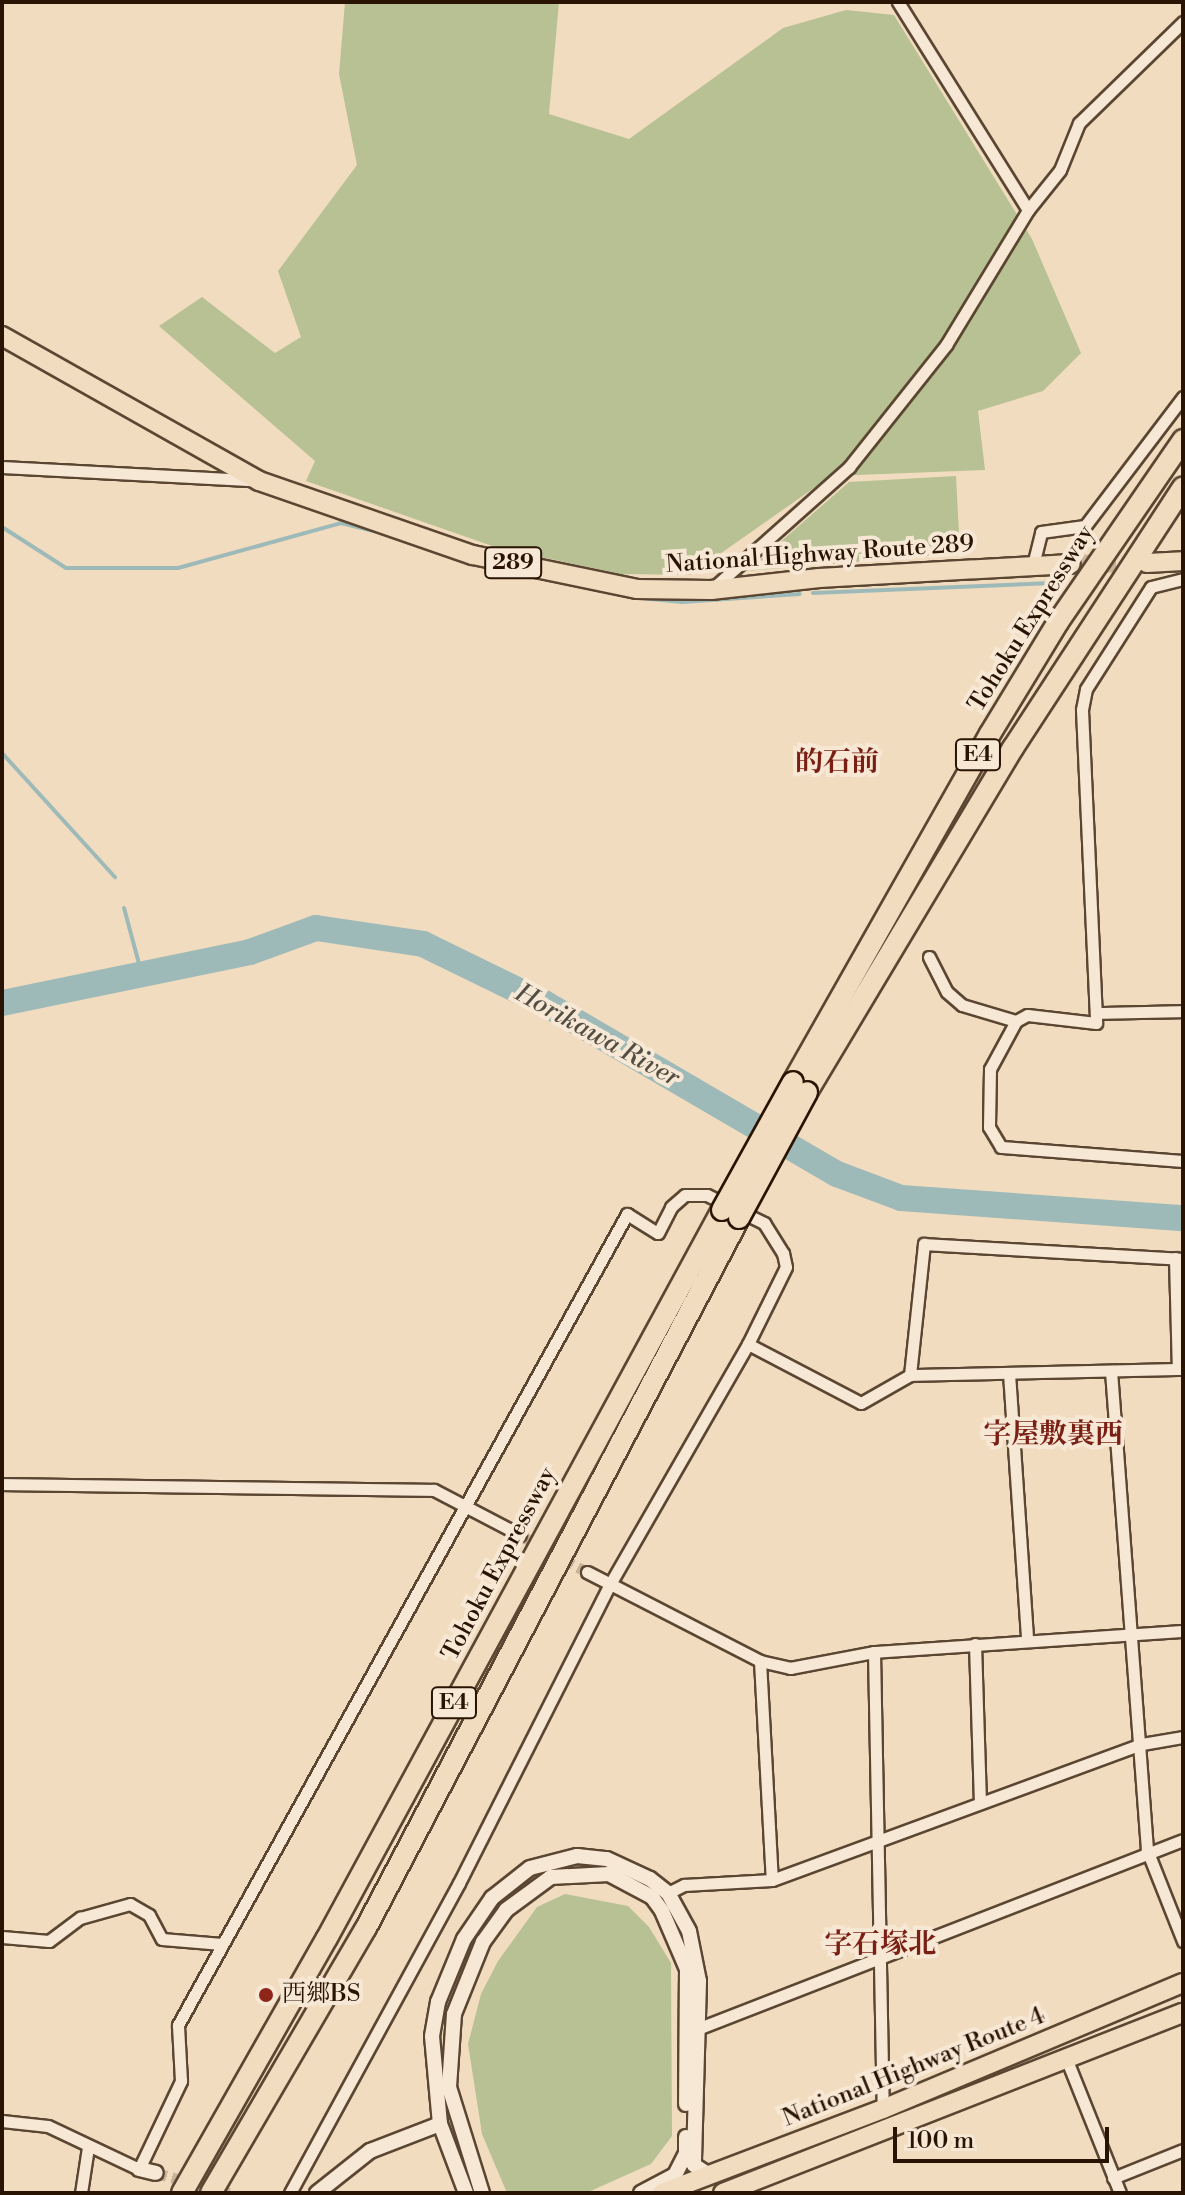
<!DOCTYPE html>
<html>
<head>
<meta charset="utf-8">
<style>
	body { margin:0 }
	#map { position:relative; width:1185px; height:2195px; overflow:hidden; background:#f2dcbf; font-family:"Libre Bodoni","Noto Serif JP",serif }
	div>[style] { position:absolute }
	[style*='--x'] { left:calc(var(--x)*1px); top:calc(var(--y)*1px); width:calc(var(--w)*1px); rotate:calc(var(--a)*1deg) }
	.green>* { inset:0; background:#b7c194 }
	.stream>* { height:4px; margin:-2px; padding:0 2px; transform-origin:2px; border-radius:2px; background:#9dbab9 }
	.river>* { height:26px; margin:-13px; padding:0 13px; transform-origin:13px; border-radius:13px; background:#9dbab9 }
	.minor-tunnel>* { height:11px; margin-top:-5.5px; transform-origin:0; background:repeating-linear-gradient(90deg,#cab499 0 11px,transparent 0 16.5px) }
	.trunk-tunnel>* { height:18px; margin-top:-9px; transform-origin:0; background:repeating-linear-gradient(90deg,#cab499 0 18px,transparent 0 27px) }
	.roads { filter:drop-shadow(2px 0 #5b4632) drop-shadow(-2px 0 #5b4632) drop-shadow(0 2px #5b4632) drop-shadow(0 -2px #5b4632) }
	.minor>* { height:11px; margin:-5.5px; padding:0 5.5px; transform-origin:5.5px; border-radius:5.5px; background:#f7e8d5 }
	.tertiary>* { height:14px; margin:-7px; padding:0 7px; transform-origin:7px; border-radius:7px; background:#f7e8d5 }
	.trunk>* { height:18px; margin:-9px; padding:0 9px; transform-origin:9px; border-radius:9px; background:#f2dcbf }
	.motorway>* { height:20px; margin:-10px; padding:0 10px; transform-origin:10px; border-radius:10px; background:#f2dcbf }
	.bridges { filter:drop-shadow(2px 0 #291403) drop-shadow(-2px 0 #291403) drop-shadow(0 2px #291403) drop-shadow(0 -2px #291403) }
	.motorway-bridge>* { height:20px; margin:-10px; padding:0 10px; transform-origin:10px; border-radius:10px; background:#f2dcbf }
	.dots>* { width:22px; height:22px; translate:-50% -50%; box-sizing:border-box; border:4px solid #f7e8d5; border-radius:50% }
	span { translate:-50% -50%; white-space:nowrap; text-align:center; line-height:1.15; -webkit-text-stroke:8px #f7e8d5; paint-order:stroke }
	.shield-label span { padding:2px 6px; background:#f7e8d5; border:2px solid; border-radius:6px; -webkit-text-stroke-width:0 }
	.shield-label { font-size:22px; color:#291403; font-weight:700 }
	.street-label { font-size:24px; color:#291403 }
	.poi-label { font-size:24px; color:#291403 }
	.left { translate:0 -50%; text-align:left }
	.water-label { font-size:26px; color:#524e43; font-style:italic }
	.quarter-label { font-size:28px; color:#7a1f14; font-weight:700 }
	.frame { position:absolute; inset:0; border:4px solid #291403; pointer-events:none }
	.scale { position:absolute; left:893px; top:2127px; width:216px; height:36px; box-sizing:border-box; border:4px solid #291403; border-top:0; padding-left:10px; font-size:24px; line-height:28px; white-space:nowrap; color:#291403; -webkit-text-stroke:6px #f7e8d5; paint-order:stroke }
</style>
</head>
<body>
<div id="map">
	<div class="green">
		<i style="clip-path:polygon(345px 2px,559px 2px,549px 114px,629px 139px,783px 28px,846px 10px,894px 15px,1032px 239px,1081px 353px,1043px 391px,978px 411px,985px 470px,831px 476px,690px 575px,621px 574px,498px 548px,306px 481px,315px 461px,159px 326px,202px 297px,275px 353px,301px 337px,278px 271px,357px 165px,339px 74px)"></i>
		<i style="clip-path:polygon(956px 476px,960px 553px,747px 571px,849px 482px)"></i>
		<i style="clip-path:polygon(565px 1894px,628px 1906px,649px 1927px,671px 1963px,672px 2136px,651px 2164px,586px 2193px,507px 2193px,482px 2134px,468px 2044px,481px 1994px,498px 1961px,537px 1907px)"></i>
	</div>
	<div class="stream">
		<i style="--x:2;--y:527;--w:76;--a:32.6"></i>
		<i style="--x:66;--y:568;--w:112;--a:0"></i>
		<i style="--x:178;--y:568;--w:169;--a:-15.4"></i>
		<i style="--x:341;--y:523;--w:50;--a:13.8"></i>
		<i style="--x:813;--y:593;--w:240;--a:-2.4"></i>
		<i style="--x:631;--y:597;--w:51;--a:5.6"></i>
		<i style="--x:682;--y:602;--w:118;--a:-3.9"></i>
		<i style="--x:2;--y:753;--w:168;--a:47.7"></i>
		<i style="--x:124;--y:908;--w:65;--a:74.9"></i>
	</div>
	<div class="river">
		<i style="--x:2;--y:1003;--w:253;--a:-11.6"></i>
		<i style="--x:250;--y:952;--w:70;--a:-20"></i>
		<i style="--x:316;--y:928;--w:108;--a:8.5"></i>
		<i style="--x:423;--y:944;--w:135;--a:26"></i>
		<i style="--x:544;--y:1003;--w:339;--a:30.3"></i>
		<i style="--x:837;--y:1174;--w:68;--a:20.6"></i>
		<i style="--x:901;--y:1198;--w:283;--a:4.1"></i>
	</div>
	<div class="minor-tunnel">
		<i style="--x:520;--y:1535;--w:77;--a:28.9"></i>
		<i style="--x:156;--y:2173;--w:76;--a:15.3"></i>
	</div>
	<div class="trunk-tunnel">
		<i style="--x:1071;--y:564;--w:74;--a:-0.8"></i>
	</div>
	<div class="roads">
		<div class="minor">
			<i style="--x:898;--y:2;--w:245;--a:58"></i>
			<i style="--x:2;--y:467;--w:251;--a:3"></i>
			<i style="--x:1033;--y:565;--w:34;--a:-76"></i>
			<i style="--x:1041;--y:532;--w:44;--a:-7.8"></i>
			<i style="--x:1085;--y:526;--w:162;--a:-52.8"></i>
			<i style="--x:1183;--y:579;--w:33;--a:166"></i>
			<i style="--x:1151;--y:587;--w:121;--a:122.5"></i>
			<i style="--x:1086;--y:689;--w:21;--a:101"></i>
			<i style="--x:1082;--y:710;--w:313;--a:87.4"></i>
			<i style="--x:1096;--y:1023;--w:69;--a:-173.4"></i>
			<i style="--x:1027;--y:1015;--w:13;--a:151"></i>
			<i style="--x:1016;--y:1021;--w:55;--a:118.4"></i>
			<i style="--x:990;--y:1069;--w:58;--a:91"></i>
			<i style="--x:989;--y:1127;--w:23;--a:59"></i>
			<i style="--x:1001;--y:1147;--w:183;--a:4.4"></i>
			<i style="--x:711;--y:590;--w:185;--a:-41.7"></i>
			<i style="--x:849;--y:467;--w:156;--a:-51.5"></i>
			<i style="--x:946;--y:345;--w:158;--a:-58.7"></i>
			<i style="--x:1028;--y:210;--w:51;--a:-51.3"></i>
			<i style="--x:1060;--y:170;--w:51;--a:-68"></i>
			<i style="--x:1079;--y:123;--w:145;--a:-44.2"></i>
			<i style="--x:929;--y:957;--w:39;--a:63"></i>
			<i style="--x:947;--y:992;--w:20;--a:41"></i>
			<i style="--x:962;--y:1005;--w:56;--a:16.5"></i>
			<i style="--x:1097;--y:1013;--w:86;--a:-1.3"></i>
			<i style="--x:1175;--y:1258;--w:111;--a:88.5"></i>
			<i style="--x:748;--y:1344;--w:127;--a:27.6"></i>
			<i style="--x:861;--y:1403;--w:56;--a:-29.7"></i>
			<i style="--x:910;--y:1375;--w:273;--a:-1.3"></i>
			<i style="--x:1111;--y:1371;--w:480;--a:85.7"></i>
			<i style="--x:1147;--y:1850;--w:98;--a:68.4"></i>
			<i style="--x:1009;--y:1373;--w:268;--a:86.1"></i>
			<i style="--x:910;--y:1375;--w:132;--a:-83.9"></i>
			<i style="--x:924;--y:1244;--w:259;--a:3.3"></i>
			<i style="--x:2;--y:1484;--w:432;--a:0.8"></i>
			<i style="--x:434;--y:1490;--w:97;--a:27.6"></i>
			<i style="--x:587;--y:1572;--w:195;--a:27.2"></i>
			<i style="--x:760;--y:1661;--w:31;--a:13"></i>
			<i style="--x:790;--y:1668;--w:86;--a:-10.8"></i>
			<i style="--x:874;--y:1652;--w:310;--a:-3.9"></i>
			<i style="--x:975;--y:1644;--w:159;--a:88.2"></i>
			<i style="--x:874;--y:1652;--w:457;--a:88.9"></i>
			<i style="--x:760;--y:1661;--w:219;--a:86.9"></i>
			<i style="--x:668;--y:1893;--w:18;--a:-27"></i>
			<i style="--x:684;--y:1885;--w:88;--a:-3.3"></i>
			<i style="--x:772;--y:1880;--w:394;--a:-20.2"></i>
			<i style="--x:1142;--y:1744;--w:42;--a:-9.7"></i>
			<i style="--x:2;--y:1937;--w:47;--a:4.9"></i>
			<i style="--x:49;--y:1941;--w:39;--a:-37"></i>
			<i style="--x:80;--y:1918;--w:52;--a:-15.6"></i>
			<i style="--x:130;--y:1904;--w:22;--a:30"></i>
			<i style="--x:149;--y:1915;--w:27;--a:62"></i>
			<i style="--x:162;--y:1939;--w:60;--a:4.8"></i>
			<i style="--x:697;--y:2029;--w:521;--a:-21.25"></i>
			<i style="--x:1066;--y:2058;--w:145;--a:68.2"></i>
			<i style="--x:2;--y:2121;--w:46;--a:6.2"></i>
			<i style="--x:48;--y:2126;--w:101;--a:25.3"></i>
			<i style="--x:139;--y:2169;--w:98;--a:-64.5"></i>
			<i style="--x:181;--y:2081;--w:56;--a:-93.1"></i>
			<i style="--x:178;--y:2025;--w:927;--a:-61.03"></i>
			<i style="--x:627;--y:1214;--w:36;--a:32"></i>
			<i style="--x:658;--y:1233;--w:29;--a:-63"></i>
			<i style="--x:671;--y:1207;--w:18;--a:-41"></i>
			<i style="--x:685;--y:1195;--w:22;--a:0"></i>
			<i style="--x:707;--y:1195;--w:64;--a:26.2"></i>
			<i style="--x:764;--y:1223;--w:36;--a:58"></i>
			<i style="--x:783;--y:1253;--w:14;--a:78"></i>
			<i style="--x:786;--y:1267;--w:86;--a:116.3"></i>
			<i style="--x:748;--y:1344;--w:275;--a:119.9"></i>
			<i style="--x:611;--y:1582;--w:337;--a:116.8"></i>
			<i style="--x:459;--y:1883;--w:353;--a:118.6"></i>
			<i style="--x:1113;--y:2178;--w:75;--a:-21.8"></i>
			<i style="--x:81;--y:2193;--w:47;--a:-81.3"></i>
		</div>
		<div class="tertiary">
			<i style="--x:139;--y:2169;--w:17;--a:13"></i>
			<i style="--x:317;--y:2193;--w:68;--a:-38.4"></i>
			<i style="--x:370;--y:2151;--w:75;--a:-21.1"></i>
			<i style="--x:466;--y:2193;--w:74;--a:-110.6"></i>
			<i style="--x:440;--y:2124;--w:88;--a:-95.2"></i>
			<i style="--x:432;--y:2036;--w:35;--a:-80"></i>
			<i style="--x:438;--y:2002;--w:68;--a:-67.6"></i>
			<i style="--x:464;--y:1939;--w:50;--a:-55.7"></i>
			<i style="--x:492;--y:1898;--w:48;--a:-38.3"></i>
			<i style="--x:530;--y:1868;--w:49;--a:-14.3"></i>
			<i style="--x:577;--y:1856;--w:30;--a:6"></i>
			<i style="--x:607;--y:1859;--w:47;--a:24.9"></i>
			<i style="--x:650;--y:1879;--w:23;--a:38"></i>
			<i style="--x:668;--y:1893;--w:43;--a:61.1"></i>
			<i style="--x:689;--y:1931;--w:51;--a:78.7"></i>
			<i style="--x:699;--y:1981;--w:184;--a:91.6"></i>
			<i style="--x:694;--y:2165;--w:17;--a:33"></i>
			<i style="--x:482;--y:2193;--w:111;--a:-107.3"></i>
			<i style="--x:449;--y:2087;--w:73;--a:-86.1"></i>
			<i style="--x:454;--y:2014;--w:78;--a:-68.1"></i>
			<i style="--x:483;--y:1942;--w:39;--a:-54"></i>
			<i style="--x:506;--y:1910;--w:56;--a:-36.3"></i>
			<i style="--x:551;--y:1877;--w:58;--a:-3"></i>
			<i style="--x:609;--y:1874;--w:49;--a:28.1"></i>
			<i style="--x:652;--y:1897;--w:17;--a:54"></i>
			<i style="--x:662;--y:1911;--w:63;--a:66.7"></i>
			<i style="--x:687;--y:1969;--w:135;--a:90.4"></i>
			<i style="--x:641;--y:2193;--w:38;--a:-28"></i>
			<i style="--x:675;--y:2175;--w:25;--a:-63"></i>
			<i style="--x:686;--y:2153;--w:16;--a:-90"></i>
		</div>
		<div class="trunk">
			<i style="--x:2;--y:336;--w:295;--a:29.4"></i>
			<i style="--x:259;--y:481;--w:226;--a:19.1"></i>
			<i style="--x:473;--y:555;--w:167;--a:11.7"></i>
			<i style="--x:637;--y:589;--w:74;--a:0.8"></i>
			<i style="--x:711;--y:590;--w:109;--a:-6.3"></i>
			<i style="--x:819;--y:578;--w:252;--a:-3.2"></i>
			<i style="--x:1147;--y:563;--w:36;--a:-3"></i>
			<i style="--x:662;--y:2193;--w:236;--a:-20.8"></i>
			<i style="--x:883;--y:2109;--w:325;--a:-22.8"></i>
			<i style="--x:723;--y:2193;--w:494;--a:-21.4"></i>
		</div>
		<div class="motorway">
			<i style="--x:793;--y:1082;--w:400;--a:-60.5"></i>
			<i style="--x:990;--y:734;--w:131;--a:-58.7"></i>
			<i style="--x:1058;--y:622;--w:221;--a:-55.5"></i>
			<i style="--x:807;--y:1092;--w:401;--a:-59.1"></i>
			<i style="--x:1013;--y:748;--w:311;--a:-56.9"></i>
			<i style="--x:182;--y:2193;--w:293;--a:-60.4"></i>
			<i style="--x:327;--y:1938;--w:828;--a:-61.52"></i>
			<i style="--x:211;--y:2193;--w:307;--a:-59.7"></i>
			<i style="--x:366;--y:1928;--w:802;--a:-62.28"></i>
		</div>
	</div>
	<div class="bridges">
		<div class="motorway-bridge">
			<i style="--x:722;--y:1210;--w:146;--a:-61"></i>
			<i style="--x:739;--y:1218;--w:143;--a:-61.6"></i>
		</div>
	</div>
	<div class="dots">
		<i style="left:266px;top:1995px;background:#8f2418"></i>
	</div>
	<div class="shield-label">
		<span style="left:513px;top:563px">289</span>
		<span style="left:978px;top:755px">E4</span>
		<span style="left:454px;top:1703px">E4</span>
	</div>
	<div class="street-label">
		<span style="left:820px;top:555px;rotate:-4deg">National Highway Route 289</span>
		<span style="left:1032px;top:619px;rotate:-58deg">Tohoku Expressway</span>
		<span style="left:500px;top:1564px;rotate:-62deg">Tohoku Expressway</span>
		<span style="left:914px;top:2068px;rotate:-22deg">National Highway Route 4</span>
	</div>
	<div class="poi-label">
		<span class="left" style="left:282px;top:1995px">西郷BS</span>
	</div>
	<div class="water-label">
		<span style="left:597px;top:1036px;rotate:29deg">Horikawa River</span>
	</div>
	<div class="quarter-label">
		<span style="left:837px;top:763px">的石前</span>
		<span style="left:1053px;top:1435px">字屋敷裏西</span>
		<span style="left:880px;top:1945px">字石塚北</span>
	</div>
	<div class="frame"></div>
	<div class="scale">100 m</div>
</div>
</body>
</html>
